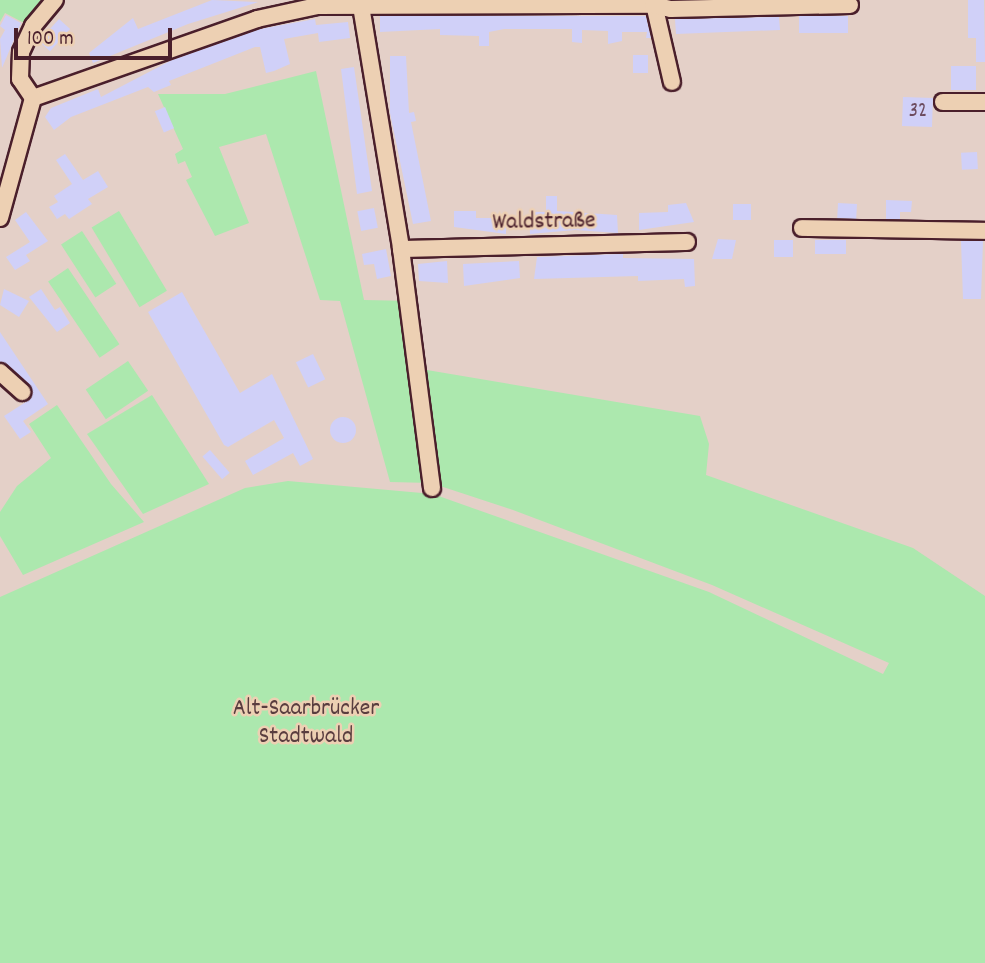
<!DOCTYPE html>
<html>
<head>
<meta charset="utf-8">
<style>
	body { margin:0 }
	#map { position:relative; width:985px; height:963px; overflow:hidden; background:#e4d0c8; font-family:Dekko,sans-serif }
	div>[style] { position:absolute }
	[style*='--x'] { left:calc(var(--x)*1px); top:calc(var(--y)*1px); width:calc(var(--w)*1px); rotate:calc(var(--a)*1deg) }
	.green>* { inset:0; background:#ace8ae; transform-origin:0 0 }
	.building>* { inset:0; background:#d0d0f8; transform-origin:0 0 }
	.round { border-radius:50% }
	.roads { filter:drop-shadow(2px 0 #4a1f2b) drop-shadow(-2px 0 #4a1f2b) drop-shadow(0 2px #4a1f2b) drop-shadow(0 -2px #4a1f2b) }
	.minor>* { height:16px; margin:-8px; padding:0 8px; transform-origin:8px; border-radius:8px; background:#edd0b3 }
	span { translate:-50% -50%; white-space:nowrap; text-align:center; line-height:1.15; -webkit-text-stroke:5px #edd0b3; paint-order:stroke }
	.number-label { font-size:21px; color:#6c4b5e }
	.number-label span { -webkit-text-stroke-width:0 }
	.street-label { font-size:24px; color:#4a1f2b }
	.park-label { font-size:24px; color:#593d3f }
	.scale { position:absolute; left:14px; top:28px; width:158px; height:32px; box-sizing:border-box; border:4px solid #4a1f2b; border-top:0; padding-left:9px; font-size:21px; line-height:24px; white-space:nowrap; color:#4a1f2b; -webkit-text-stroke:5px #edd0b3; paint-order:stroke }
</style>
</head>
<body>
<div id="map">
	<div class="green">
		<i style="clip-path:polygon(0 0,41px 0,24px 23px,5px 13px,0 22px)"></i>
		<i style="clip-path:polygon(316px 71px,364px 300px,413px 301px,421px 369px,700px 416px,709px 444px,706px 475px,913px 548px,985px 596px,985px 963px,0 963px,0 597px,245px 488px,288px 481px,433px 494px,709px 592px,883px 674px,889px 663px,712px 585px,513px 510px,431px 483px,390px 482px,340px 301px,320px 300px,266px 134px,219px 147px,249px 223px,215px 236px,186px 180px,192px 177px,185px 161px,178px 164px,175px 154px,183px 149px,158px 94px,225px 94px)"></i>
		<i style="left:119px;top:211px;width:93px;height:32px;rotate:59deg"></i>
		<i style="left:82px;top:231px;width:63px;height:25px;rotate:57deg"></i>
		<i style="left:68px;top:268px;width:92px;height:24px;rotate:56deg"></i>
		<i style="left:128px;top:361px;width:36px;height:51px;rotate:56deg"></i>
		<i style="clip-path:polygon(152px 395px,209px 484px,143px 514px,87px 434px)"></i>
		<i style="clip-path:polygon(57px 405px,111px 484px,144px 522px,23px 575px,0 536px,0 512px,17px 486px,51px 458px,29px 424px)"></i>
	</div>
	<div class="building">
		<i style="clip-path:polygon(212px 0,258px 2px,188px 24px,93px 63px,89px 53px,133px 18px,138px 29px)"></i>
		<i style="clip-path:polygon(968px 0,984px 0,985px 62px,976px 62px,976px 38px,968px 38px)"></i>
		<i style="clip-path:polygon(6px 15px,21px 23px,2px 68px,0 39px,5px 30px,0 26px)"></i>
		<i style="clip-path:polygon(380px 16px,646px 16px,651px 38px,646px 38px,647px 32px,622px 32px,622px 41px,608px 44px,608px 31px,582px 30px,582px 43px,572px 42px,572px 29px,504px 29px,489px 32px,489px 46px,479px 46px,479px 36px,440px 35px,440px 29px,380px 32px)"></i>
		<i style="left:848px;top:16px;width:17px;height:49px;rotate:90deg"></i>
		<i style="clip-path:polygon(779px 17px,780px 30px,676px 34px,675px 19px)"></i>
		<i style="left:59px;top:19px;width:15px;height:30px;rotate:42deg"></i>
		<i style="clip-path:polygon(315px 19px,316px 25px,348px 22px,350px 38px,319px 42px,318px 33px,284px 39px,290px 64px,274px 71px,266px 73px,260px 47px,255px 47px,169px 81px,171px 85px,154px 92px,148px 87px,71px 117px,54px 130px,45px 117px,51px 108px,98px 89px,101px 97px,172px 60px,260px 29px)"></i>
		<i style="left:648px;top:55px;width:18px;height:15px;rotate:90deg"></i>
		<i style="clip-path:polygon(390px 56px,406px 56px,409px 113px,414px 112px,416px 121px,411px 122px,431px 221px,413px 224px,390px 113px)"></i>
		<i style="left:976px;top:66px;width:24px;height:25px;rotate:90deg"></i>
		<i style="clip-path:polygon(354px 67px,372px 191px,357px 194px,341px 69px)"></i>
		<i style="left:903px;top:97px;width:30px;height:29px;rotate:2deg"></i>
		<i style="left:165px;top:107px;width:23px;height:11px;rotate:67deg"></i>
		<i style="left:977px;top:152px;width:17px;height:16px;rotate:87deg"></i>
		<i style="clip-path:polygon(65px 154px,83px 180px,98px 171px,108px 187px,88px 199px,92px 204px,69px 219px,65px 214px,57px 219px,49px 207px,58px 202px,54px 196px,72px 184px,56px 160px)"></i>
		<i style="clip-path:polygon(546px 196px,557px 196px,557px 211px,617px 215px,618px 233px,575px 230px,530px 234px,529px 212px,546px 212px)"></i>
		<i style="clip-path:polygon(886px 200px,912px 201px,911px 212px,900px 212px,900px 219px,886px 219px)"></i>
		<i style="clip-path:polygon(686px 203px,694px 222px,639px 230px,639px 213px,668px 212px,668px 205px)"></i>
		<i style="left:838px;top:203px;width:19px;height:15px;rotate:3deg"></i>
		<i style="left:733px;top:204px;width:18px;height:16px"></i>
		<i style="left:374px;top:208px;width:20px;height:17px;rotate:79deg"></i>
		<i style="clip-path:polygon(454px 211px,476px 211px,476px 218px,506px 218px,506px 234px,454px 227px)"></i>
		<i style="clip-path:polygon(26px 212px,48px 241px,26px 255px,30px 261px,15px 270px,6px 257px,30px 242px,15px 220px)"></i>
		<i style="clip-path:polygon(718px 239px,736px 240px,732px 259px,712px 259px)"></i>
		<i style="left:793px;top:240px;width:17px;height:19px;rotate:90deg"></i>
		<i style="left:815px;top:240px;width:31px;height:14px"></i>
		<i style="clip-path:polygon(961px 241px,983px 241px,981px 299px,963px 299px)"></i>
		<i style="clip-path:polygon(386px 249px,391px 276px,377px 279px,374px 264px,364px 265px,362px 254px)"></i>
		<i style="clip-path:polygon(623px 254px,623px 258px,694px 259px,695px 286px,685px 287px,684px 279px,638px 281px,638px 276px,534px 279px,537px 257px)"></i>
		<i style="clip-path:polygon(447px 261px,448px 283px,419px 281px,418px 264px)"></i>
		<i style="clip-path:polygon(519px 261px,520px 278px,464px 286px,463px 264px)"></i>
		<i style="clip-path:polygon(4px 289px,29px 301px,19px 317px,0 305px)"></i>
		<i style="clip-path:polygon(41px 289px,55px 310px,60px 307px,70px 323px,57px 332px,29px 297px)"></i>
		<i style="clip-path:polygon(182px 292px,240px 393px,272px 374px,313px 459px,300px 466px,293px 453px,253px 475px,245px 461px,284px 438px,274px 420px,228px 447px,224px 445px,148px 312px)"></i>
		<i style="clip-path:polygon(0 332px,48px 404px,23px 421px,31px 432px,20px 439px,4px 416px,29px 400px,32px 389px,0 362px)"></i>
		<i style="left:313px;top:354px;width:28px;height:19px;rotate:64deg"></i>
		<i class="round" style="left:330px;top:417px;width:26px;height:26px"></i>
		<i style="left:210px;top:450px;width:30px;height:10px;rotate:49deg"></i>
	</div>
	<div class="roads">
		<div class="minor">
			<i style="--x:360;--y:0;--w:252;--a:80.6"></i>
			<i style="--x:401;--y:249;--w:241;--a:82.6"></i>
			<i style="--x:653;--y:0;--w:84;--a:77"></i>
			<i style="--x:33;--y:98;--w:238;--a:-19.4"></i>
			<i style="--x:257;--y:19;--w:61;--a:-12.2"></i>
			<i style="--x:317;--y:6;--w:336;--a:-0.2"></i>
			<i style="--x:653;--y:5;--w:18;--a:13"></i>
			<i style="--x:671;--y:9;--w:179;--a:-1.3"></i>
			<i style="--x:943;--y:102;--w:42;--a:0"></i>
			<i style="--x:0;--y:218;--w:124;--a:-74.6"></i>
			<i style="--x:33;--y:98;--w:23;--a:-124"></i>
			<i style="--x:20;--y:79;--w:27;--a:-88"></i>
			<i style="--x:21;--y:52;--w:29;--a:-65"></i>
			<i style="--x:33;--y:26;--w:34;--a:-50"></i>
			<i style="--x:802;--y:228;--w:183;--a:0.9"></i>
			<i style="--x:401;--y:249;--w:286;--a:-1.4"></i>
			<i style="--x:0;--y:372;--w:30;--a:42"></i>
		</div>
	</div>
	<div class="number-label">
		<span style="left:918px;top:112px">32</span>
	</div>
	<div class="street-label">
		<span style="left:544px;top:223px;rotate:-1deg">Waldstraße</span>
	</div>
	<div class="park-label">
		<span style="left:306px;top:724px">Alt-Saarbrücker<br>Stadtwald</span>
	</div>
	<div class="scale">100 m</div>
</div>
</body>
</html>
